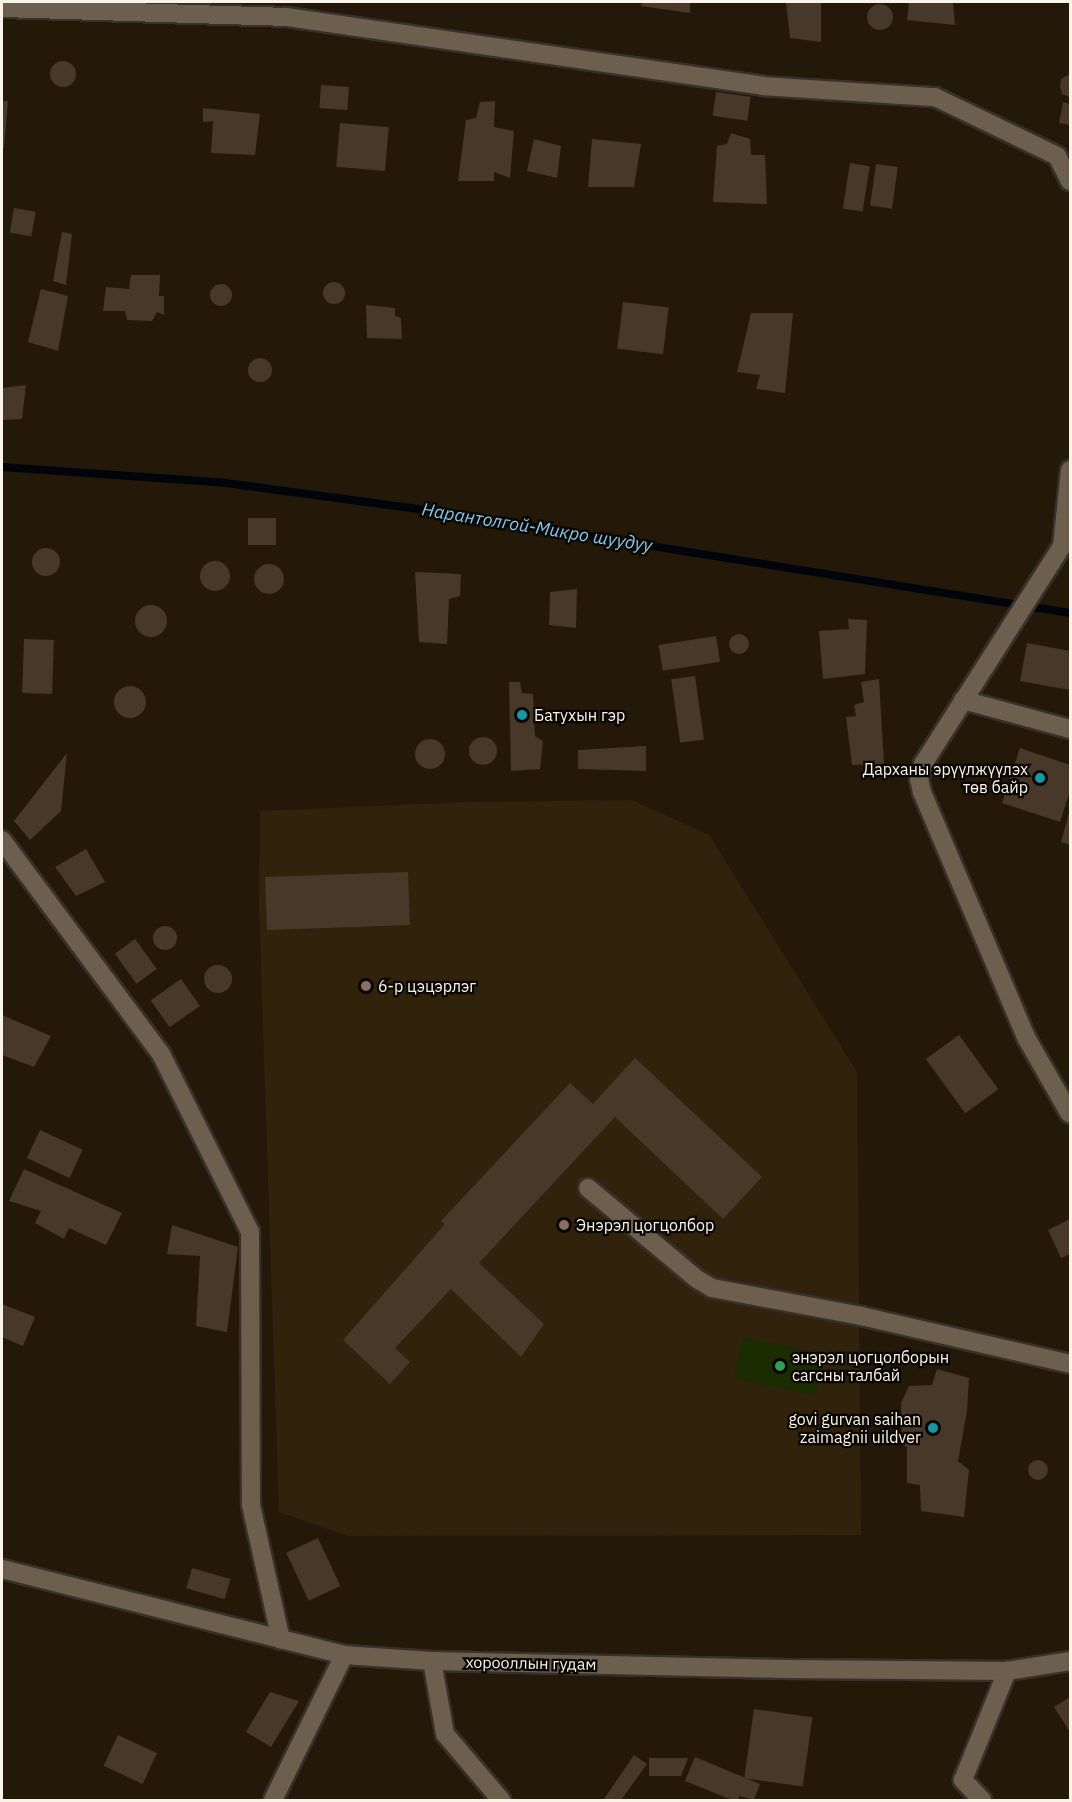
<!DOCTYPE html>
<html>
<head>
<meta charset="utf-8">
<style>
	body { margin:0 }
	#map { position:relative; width:1072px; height:1802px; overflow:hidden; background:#241909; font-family:"IBM Plex Sans",sans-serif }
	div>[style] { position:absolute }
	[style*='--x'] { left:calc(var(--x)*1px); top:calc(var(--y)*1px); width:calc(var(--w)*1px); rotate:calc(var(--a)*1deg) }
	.built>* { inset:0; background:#30220b }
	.green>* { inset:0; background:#1b2c01; transform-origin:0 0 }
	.stream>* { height:8px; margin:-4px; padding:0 4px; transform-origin:4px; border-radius:4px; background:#00050b }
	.building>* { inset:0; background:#473829; transform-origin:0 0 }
	.round { border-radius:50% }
	.roads { filter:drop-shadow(2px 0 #38302a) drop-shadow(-2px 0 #38302a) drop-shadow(0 2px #38302a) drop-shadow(0 -2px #38302a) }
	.lane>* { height:18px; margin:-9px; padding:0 9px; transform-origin:9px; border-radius:9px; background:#6c5f4e }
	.street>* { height:18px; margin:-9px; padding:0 9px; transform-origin:9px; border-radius:9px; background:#6c5f4e }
	.secondary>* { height:18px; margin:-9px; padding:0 9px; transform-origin:9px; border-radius:9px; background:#6c5f4e }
	.dots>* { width:16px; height:16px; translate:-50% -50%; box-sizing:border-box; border:3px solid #090602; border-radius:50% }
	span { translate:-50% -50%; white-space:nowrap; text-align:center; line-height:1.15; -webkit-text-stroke:4.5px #090602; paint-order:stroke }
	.poi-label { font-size:16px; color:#faf3e9 }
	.left { translate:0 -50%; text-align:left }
	.right { translate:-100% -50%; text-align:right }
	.street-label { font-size:16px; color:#faf3e9 }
	.water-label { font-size:18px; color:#81c9f0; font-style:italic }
	.frame { position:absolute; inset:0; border:3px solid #faf3e9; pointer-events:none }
</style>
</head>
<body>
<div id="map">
	<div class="built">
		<i style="clip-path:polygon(632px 800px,709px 835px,857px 1072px,861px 1535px,348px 1536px,279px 1512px,259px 907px,260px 811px,468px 802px)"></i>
	</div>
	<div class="green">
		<i style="left:743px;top:1337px;width:83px;height:42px;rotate:12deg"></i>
	</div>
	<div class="stream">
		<i style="--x:2;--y:467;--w:217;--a:4"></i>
		<i style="--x:218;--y:482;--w:217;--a:7.7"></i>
		<i style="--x:433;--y:511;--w:645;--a:9.1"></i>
	</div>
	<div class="building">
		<i style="clip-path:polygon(642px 2px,690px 2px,690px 13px,641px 6px)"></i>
		<i style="clip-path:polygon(786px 2px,821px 2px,821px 42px,790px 38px)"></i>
		<i style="clip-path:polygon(909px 2px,953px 2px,955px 25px,907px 20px)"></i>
		<i class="round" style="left:867px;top:4px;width:26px;height:26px"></i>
		<i class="round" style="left:50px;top:61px;width:26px;height:26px"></i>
		<i style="clip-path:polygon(1070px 74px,1070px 97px,1069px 97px,1062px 94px,1060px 87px,1061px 79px)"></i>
		<i style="left:321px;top:85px;width:28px;height:23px;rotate:4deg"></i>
		<i style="left:716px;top:92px;width:35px;height:24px;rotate:8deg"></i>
		<i style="clip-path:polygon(2px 101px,8px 101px,4px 148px,2px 148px)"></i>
		<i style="clip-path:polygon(495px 101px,494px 127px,514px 131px,510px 178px,494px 172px,494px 181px,458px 181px,466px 120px,476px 118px,480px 102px)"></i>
		<i style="clip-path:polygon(1063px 102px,1070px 104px,1070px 125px,1059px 123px)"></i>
		<i style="clip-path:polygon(203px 108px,260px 114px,255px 155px,211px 153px,213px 121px,203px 122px)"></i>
		<i style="left:340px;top:123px;width:49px;height:44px;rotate:5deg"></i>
		<i style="clip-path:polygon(731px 133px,750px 139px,751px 155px,765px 155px,767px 204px,713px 202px,717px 146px,727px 144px)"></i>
		<i style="clip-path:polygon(534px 139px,561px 146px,557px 178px,527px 171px)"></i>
		<i style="clip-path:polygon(592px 139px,641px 144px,634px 187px,588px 187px)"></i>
		<i style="left:850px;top:163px;width:20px;height:46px;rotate:9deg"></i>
		<i style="left:876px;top:164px;width:22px;height:42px;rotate:8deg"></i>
		<i style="left:14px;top:208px;width:22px;height:25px;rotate:10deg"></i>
		<i style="clip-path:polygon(62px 232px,72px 234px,66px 285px,53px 281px)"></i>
		<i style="clip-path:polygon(131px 275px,160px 275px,159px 296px,164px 296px,164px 315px,157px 312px,152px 321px,127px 320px,125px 311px,103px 311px,106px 287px,129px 289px)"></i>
		<i class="round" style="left:323px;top:282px;width:22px;height:22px"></i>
		<i class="round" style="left:210px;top:284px;width:22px;height:22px"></i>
		<i style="clip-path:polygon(41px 289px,68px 296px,58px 351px,28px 342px)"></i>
		<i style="left:623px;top:302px;width:46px;height:47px;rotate:7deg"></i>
		<i style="clip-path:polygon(366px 305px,395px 308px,395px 316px,401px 318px,402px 339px,367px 338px)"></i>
		<i style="clip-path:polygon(751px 313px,793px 313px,785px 393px,756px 389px,760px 375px,737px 372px)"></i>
		<i class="round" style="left:248px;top:358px;width:24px;height:24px"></i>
		<i style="clip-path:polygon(26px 385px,22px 419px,2px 420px,2px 388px)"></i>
		<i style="left:248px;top:518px;width:28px;height:27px"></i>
		<i class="round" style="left:32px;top:548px;width:28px;height:28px"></i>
		<i class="round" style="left:200px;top:561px;width:30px;height:30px"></i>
		<i class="round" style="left:254px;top:564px;width:30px;height:30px"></i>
		<i style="clip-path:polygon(415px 572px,461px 574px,460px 596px,449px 599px,447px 644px,419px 642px)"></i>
		<i style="clip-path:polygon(577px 589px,576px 628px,549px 625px,550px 592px)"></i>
		<i class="round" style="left:135px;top:605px;width:32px;height:32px"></i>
		<i style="clip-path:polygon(848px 619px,867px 620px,865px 674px,823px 679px,819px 631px,849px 629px)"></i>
		<i class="round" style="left:729px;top:634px;width:20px;height:20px"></i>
		<i style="left:716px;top:636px;width:26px;height:58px;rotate:81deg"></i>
		<i style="left:24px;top:639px;width:30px;height:54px;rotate:2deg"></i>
		<i style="clip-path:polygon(1027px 643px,1070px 651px,1070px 690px,1020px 681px)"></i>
		<i style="left:695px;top:676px;width:64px;height:24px;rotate:82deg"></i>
		<i style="clip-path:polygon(879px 679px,884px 764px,852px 765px,846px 717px,856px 716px,854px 705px,864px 702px,861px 682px)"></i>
		<i style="clip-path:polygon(509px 682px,520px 682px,522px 693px,533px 694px,535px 736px,543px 741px,540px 769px,511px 771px)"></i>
		<i class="round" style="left:114px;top:686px;width:32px;height:32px"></i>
		<i class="round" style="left:469px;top:737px;width:28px;height:28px"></i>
		<i class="round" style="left:415px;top:739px;width:30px;height:30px"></i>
		<i style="clip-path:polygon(646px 746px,646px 771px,578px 769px,578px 750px)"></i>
		<i style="clip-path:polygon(1020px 748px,1070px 765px,1070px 791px,1060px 822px,1002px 803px)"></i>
		<i style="clip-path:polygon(67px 753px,61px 811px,30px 840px,14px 821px)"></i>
		<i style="clip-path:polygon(1070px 809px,1070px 845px,1061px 842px)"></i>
		<i style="clip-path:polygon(86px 849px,105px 882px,76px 896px,55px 867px)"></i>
		<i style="left:408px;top:872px;width:53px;height:143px;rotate:88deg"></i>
		<i class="round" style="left:153px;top:926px;width:24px;height:24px"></i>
		<i style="left:135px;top:939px;width:37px;height:25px;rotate:54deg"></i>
		<i class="round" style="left:204px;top:965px;width:28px;height:28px"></i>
		<i style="left:181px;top:979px;width:33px;height:37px;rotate:55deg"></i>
		<i style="clip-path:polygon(2px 1015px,51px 1036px,34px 1067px,2px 1055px)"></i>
		<i style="left:959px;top:1035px;width:67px;height:41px;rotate:54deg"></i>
		<i style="clip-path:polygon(635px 1058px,762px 1177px,723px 1219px,615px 1117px,479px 1263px,544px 1324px,521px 1357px,451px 1289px,395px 1348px,410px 1362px,390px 1384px,343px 1340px,445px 1224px,441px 1221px,570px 1083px,593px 1104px)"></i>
		<i style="left:40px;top:1130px;width:47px;height:31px;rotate:25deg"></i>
		<i style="clip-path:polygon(24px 1169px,122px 1213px,106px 1245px,69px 1228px,64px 1239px,35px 1223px,41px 1211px,9px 1201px)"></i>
		<i style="clip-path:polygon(1070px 1219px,1070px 1254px,1061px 1258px,1048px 1230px)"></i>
		<i style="clip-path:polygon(172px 1225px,238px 1247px,227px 1332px,196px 1326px,200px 1256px,167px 1254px)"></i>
		<i style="clip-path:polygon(2px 1304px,35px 1317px,23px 1346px,2px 1337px)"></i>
		<i style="clip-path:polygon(937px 1369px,969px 1378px,967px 1411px,958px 1461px,969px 1470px,964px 1517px,921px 1511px,920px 1485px,907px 1483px,907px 1447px,902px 1445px,901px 1403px,909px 1386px,932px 1385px)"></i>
		<i class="round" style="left:1028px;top:1460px;width:20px;height:20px"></i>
		<i style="left:318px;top:1538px;width:53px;height:35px;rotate:65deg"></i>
		<i style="left:192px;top:1568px;width:40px;height:21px;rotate:16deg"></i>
		<i style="clip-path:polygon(270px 1692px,299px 1701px,271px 1747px,246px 1732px)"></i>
		<i style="clip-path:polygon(1070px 1697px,1070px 1732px,1054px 1707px)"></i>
		<i style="left:754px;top:1709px;width:59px;height:70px;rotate:8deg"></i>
		<i style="left:118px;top:1735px;width:43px;height:34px;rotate:25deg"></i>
		<i style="clip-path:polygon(634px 1755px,647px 1764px,621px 1800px,604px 1799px)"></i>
		<i style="clip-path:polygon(695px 1757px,760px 1784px,754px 1800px,739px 1796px,738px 1800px,732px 1800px,685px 1781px)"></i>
		<i style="clip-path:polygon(649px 1758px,688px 1758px,681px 1776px,649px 1776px)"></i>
	</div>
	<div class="roads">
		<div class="lane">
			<i style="--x:2;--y:8;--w:284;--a:1.8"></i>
			<i style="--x:286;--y:17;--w:482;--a:8.2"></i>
			<i style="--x:763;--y:86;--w:172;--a:3.7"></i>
			<i style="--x:935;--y:97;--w:136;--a:25.8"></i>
			<i style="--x:1057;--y:156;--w:28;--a:63"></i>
			<i style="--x:1070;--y:470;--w:76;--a:96"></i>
			<i style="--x:1062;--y:546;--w:259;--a:122.5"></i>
			<i style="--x:923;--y:764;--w:16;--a:105"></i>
			<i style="--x:919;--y:779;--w:13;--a:77"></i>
			<i style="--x:922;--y:792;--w:268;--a:67"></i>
			<i style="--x:1027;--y:1039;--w:86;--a:60.2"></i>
			<i style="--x:963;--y:700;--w:111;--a:15.2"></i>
			<i style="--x:588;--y:1188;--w:142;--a:39.9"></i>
			<i style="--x:697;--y:1279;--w:17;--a:31"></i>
			<i style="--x:712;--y:1288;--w:152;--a:10.6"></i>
			<i style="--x:861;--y:1316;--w:214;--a:12.9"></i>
			<i style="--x:432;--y:1661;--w:74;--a:79.9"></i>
			<i style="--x:445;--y:1734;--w:87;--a:49.7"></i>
			<i style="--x:273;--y:1800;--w:161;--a:-63.9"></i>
		</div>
		<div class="street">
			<i style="--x:2;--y:840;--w:267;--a:53.4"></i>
			<i style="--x:161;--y:1054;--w:199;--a:63.4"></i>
			<i style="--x:250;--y:1232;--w:273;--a:89.8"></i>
			<i style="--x:251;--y:1505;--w:138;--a:77.5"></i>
			<i style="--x:982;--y:1800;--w:28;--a:-134"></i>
			<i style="--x:963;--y:1780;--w:118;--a:-68"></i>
		</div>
		<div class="secondary">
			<i style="--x:2;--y:1569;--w:353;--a:14.1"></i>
			<i style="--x:344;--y:1655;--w:88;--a:3.9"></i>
			<i style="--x:432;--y:1661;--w:353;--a:1.3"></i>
			<i style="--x:785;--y:1669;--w:222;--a:0.5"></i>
			<i style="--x:1007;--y:1671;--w:64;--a:-9"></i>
		</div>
	</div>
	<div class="dots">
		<i style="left:522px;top:715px;background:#0f9aa8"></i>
		<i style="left:1040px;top:778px;background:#0f9aa8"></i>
		<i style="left:366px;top:986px;background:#8d6e63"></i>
		<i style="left:564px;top:1225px;background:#8d6e63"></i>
		<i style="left:780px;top:1366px;background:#2e9e5b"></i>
		<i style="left:933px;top:1428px;background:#0f9aa8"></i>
	</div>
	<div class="poi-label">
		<span class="left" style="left:534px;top:715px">Батухын гэр</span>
		<span class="right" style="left:1028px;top:778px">Дарханы эрүүлжүүлэх<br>төв байр</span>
		<span class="left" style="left:378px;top:986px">6-р цэцэрлэг</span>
		<span class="left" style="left:576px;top:1225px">Энэрэл цогцолбор</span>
		<span class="left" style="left:792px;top:1366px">энэрэл цогцолборын<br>сагсны талбай</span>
		<span class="right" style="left:921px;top:1428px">govi gurvan saihan<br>zaimagnii uildver</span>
	</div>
	<div class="street-label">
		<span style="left:531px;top:1663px;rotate:1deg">хорооллын гудам</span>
	</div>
	<div class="water-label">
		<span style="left:537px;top:528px;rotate:9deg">Нарантолгой-Микро шуудуу</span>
	</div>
	<div class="frame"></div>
</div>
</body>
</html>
